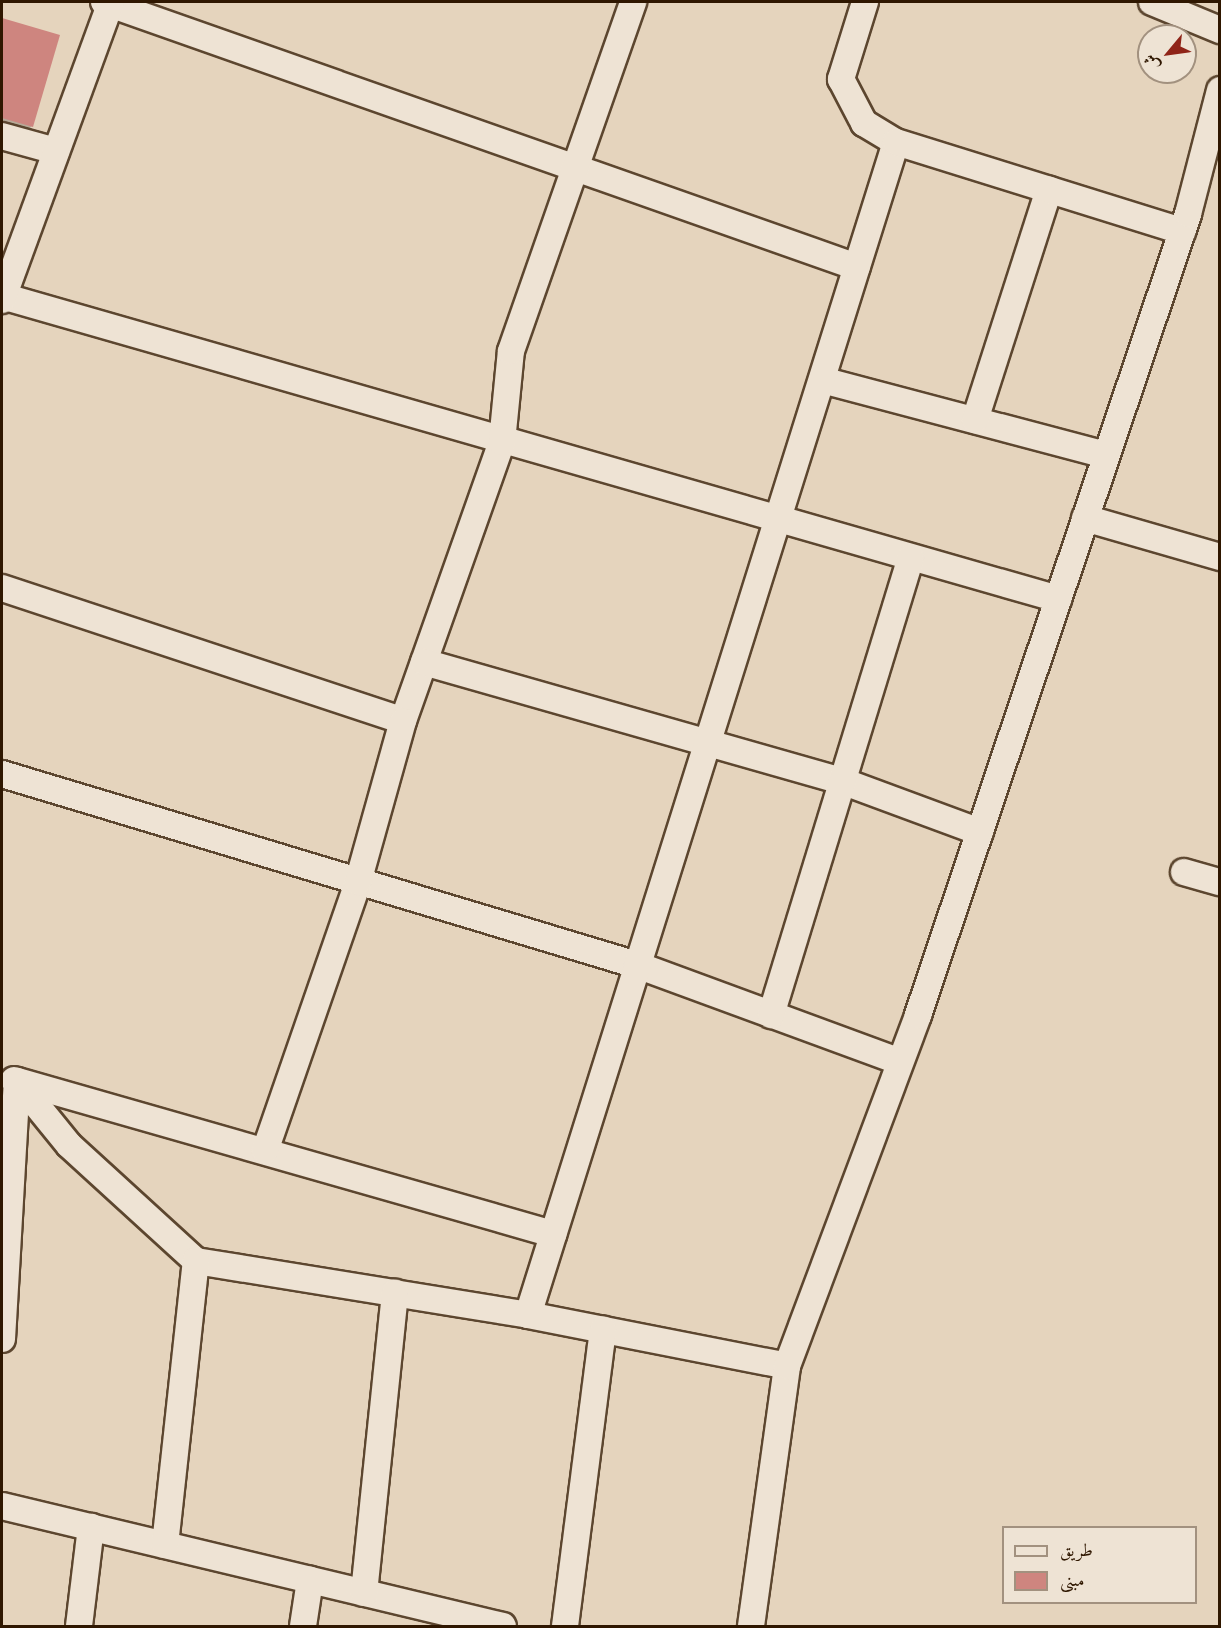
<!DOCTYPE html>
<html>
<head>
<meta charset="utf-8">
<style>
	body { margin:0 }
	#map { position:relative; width:1221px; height:1628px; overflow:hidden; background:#e5d4bd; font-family:"IM FELL English",Amiri,serif }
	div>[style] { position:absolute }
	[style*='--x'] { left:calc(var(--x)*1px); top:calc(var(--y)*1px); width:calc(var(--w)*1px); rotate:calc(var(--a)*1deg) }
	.shadow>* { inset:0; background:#0003 }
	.building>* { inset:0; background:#ce857f }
	.roads { filter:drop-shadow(2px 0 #5c462f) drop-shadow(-2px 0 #5c462f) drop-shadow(0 2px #5c462f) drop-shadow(0 -2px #5c462f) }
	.street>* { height:26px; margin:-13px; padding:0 13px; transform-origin:13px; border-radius:13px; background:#eee3d4 }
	span { translate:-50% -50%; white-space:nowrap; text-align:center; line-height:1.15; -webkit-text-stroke:6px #eee3d4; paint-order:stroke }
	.frame { position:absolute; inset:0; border:3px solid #2f1700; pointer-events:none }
	.legend { position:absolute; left:1002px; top:1526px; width:195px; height:78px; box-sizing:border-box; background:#eee3d4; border:2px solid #a2917f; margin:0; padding:8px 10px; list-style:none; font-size:18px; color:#2f1700 }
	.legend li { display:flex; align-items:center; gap:12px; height:30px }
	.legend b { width:30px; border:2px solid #a2917f }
	.north { position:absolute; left:1137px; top:24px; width:60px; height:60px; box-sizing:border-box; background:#eee3d4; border:2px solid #a2917f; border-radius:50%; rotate:241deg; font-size:16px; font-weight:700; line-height:24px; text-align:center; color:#2f1700 }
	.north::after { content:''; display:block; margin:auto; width:21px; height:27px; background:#8f2418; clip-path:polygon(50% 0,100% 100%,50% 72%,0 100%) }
</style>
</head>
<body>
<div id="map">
	<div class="shadow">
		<i style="clip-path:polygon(2px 20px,58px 36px,32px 126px,17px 141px,2px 137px)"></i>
	</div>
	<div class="building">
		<i style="clip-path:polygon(2px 18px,60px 35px,33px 127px,2px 118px)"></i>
	</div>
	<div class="roads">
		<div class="street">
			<i style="--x:104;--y:2;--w:798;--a:19.39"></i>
			<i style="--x:865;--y:2;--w:81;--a:107.3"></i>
			<i style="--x:841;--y:79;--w:50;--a:62.4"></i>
			<i style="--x:864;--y:123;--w:37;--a:31"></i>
			<i style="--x:1152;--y:2;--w:74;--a:22.4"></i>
			<i style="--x:2;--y:136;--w:56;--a:15.5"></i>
			<i style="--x:2;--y:296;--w:1099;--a:16.01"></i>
			<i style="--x:2;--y:300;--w:317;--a:-69.9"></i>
			<i style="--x:822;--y:380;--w:294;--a:14.8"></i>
			<i style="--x:975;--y:420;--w:242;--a:-72.2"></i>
			<i style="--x:1085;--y:518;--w:141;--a:16.1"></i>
			<i style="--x:2;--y:588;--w:422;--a:18.3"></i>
			<i style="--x:403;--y:721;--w:296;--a:-70.5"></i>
			<i style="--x:502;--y:442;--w:91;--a:-84.4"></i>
			<i style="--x:511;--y:351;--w:370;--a:-70.7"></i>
			<i style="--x:424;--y:662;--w:435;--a:15.9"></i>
			<i style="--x:842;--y:781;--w:147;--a:20.3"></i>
			<i style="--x:2;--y:774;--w:663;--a:16.74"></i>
			<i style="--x:637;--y:965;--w:280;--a:20.2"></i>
			<i style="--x:1184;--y:872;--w:37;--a:16"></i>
			<i style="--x:771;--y:1015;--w:478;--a:-73"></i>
			<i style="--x:14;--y:1080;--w:561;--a:15.95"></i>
			<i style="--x:17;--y:1081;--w:82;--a:50.9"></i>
			<i style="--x:69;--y:1145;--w:172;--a:42.4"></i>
			<i style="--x:196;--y:1261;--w:336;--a:9.2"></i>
			<i style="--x:528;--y:1315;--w:264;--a:11.1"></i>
			<i style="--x:265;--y:1151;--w:285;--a:-70.9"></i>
			<i style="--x:358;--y:882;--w:167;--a:-74.4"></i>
			<i style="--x:528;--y:1315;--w:1229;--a:-72.58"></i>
			<i style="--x:896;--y:142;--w:300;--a:17.3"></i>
			<i style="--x:2;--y:1339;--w:258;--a:-86.7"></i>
			<i style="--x:2;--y:1506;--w:515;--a:13.47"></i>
			<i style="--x:165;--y:1545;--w:286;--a:-83.8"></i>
			<i style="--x:364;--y:1593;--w:302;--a:-84.1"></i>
			<i style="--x:79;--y:1626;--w:100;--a:-83.1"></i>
			<i style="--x:303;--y:1626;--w:47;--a:-81.3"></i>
			<i style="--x:565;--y:1626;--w:299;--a:-82.7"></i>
			<i style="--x:751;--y:1626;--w:262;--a:-82.1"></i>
			<i style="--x:787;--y:1366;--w:375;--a:-69.5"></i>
			<i style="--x:918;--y:1015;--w:845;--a:-71.37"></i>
			<i style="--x:1188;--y:214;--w:128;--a:-75.5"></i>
		</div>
	</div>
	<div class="frame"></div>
	<ul class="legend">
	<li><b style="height:8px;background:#eee3d4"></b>طريق</li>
	<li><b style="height:16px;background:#ce857f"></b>مبنى</li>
	</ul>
	<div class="north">ش</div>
</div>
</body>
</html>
